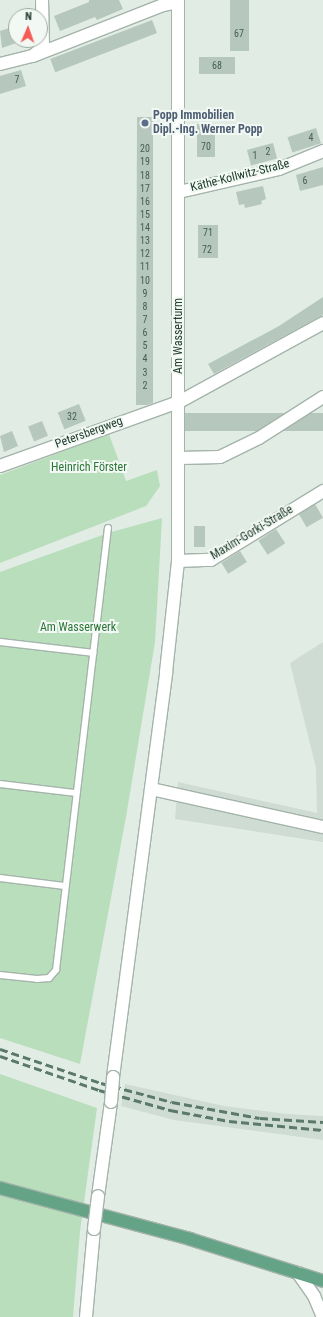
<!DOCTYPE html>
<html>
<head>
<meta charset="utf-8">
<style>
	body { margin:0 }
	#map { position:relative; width:323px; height:1317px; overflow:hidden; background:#e1ece5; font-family:"Roboto Condensed",sans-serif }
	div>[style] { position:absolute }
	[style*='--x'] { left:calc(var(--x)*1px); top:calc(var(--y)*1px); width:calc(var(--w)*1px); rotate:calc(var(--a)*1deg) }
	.built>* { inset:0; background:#cfdcd3 }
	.green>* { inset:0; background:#b9debb }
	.building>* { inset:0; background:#b6c7bd; transform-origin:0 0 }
	.roads { filter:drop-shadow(1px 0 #a4b4ab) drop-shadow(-1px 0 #a4b4ab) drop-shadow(0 1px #a4b4ab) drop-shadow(0 -1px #a4b4ab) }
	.service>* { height:6px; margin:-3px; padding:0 3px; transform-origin:3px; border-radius:3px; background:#fff }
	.minor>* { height:12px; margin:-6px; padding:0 6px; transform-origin:6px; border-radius:6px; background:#fff }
	.tertiary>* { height:12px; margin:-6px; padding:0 6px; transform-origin:6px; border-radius:6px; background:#fff }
	.primary>* { height:12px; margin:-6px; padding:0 6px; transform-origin:6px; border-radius:6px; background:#64a385 }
	.rail>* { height:3px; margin-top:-1.5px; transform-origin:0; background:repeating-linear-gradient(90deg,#5b796a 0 8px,transparent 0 12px) }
	.bridges { filter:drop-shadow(1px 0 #a4b4ab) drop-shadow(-1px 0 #a4b4ab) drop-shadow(0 1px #a4b4ab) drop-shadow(0 -1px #a4b4ab) }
	.tertiary-bridge>* { height:12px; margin:-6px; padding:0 6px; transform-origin:6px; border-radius:6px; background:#fff }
	.dots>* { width:11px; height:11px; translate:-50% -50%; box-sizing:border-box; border:2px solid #f2f8f3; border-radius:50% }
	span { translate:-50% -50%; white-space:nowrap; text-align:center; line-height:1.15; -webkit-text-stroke:4px #f2f8f3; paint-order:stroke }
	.number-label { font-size:10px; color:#466052 }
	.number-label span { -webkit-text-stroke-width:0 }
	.service-label { font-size:12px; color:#4e5e75; font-weight:700 }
	.left { translate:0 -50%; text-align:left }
	.street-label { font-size:12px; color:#213d2f }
	.park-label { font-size:12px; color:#2a7537 }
	.north { position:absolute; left:8px; top:8px; width:40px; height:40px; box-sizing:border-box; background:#f2f8f3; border:1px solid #9eada5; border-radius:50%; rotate:2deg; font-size:11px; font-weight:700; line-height:16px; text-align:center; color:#213d2f }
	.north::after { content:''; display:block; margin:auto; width:14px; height:18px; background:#f55a56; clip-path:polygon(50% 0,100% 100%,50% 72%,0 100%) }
</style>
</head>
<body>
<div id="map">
	<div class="built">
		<i style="clip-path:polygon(323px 642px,323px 842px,175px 819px,178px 782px,317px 813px,316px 768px,290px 663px)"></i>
		<i style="clip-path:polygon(125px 1084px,224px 1106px,287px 1114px,323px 1116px,323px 1140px,174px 1120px,121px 1106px)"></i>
	</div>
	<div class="green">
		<i style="clip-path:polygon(109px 434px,126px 481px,157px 470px,160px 486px,146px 506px,0 563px,0 475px)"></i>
		<i style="clip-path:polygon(162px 518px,155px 642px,126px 817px,80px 1064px,0 1038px,0 572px,108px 533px)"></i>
		<i style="clip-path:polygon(0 1074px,97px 1108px,80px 1231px,73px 1317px,0 1317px)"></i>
	</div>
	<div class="building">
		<i style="clip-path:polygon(89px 0,119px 0,123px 9px,97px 20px,95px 17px,60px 31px,54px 16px,89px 2px)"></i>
		<i style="left:230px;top:0;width:19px;height:51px"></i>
		<i style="left:152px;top:20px;width:14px;height:109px;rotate:69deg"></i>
		<i style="clip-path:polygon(16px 26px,16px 43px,2px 48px,0 31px)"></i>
		<i style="left:199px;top:57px;width:36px;height:17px"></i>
		<i style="clip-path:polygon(21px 70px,26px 86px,0 94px,0 76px)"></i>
		<i style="clip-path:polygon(137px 117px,153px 117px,153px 403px,147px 405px,136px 405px)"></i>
		<i style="left:197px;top:124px;width:18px;height:33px"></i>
		<i style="left:316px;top:128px;width:16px;height:30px;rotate:72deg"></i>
		<i style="left:273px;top:143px;width:16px;height:27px;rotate:75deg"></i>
		<i style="clip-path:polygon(323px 167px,323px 185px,300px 191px,296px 175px)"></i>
		<i style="clip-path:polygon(263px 186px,266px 199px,261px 201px,262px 204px,245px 208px,244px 204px,239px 205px,236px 192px)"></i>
		<i style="left:198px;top:225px;width:20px;height:33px"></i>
		<i style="clip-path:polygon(323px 297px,323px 315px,214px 374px,208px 364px,279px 326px)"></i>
		<i style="left:79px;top:404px;width:18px;height:23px;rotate:68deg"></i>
		<i style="left:323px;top:413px;width:18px;height:139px;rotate:90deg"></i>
		<i style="left:42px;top:421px;width:16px;height:15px;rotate:68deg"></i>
		<i style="clip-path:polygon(12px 431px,18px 446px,4px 452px,0 436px)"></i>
		<i style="left:315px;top:504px;width:16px;height:19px;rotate:60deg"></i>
		<i style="left:194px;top:526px;width:11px;height:21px"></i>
		<i style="left:276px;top:529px;width:17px;height:21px;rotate:57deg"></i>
		<i style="left:240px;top:551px;width:13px;height:22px;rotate:58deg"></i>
	</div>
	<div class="roads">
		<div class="service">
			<i style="--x:0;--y:642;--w:94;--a:6.7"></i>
			<i style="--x:0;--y:784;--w:77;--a:6.8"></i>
			<i style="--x:0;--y:878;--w:65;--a:7"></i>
			<i style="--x:0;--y:975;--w:37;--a:6"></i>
			<i style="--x:37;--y:979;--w:12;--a:-5"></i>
			<i style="--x:49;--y:978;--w:11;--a:-49"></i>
			<i style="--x:56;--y:970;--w:445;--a:-83.3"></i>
		</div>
		<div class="minor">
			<i style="--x:34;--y:55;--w:12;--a:-42"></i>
			<i style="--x:43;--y:47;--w:47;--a:-91.2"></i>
			<i style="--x:0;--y:64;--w:34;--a:-14"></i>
			<i style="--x:33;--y:56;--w:140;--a:-21.4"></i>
			<i style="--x:163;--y:5;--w:15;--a:-11"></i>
			<i style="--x:179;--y:192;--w:103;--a:-13"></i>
			<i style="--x:279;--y:169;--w:48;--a:-22.2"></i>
			<i style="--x:179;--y:458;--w:41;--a:-1.4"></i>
			<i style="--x:220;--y:457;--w:43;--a:-26"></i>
			<i style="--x:259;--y:438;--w:76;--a:-32.6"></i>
			<i style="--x:0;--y:466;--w:190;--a:-19.7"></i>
			<i style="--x:179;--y:402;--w:164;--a:-28.7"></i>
			<i style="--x:178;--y:561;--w:33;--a:-2"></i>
			<i style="--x:211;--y:560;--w:132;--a:-31.6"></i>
			<i style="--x:151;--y:789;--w:176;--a:12.5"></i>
		</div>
		<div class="tertiary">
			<i style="--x:113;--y:1077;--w:408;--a:-82.5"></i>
			<i style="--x:166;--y:672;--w:112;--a:-83.8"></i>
			<i style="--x:178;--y:561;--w:561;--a:-90"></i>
			<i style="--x:98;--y:1196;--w:95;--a:-82.1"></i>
			<i style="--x:298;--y:1273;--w:28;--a:55"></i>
			<i style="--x:314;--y:1296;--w:23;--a:67"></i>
			<i style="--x:86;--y:1317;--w:88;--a:-84.8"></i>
		</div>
		<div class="primary">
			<i style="--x:0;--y:1188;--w:197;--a:15"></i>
			<i style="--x:190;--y:1239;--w:139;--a:17.5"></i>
		</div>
	</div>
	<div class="rail">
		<i style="--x:0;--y:1049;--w:107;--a:18.6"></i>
		<i style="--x:101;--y:1083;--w:73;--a:15"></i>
		<i style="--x:172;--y:1102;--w:89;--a:10.3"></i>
		<i style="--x:260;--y:1118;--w:63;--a:3.6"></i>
		<i style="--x:0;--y:1056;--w:105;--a:19"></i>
		<i style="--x:99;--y:1090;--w:74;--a:15.7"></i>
		<i style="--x:170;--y:1110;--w:60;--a:10.6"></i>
		<i style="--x:229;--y:1121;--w:94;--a:5.5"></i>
	</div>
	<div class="bridges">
		<div class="tertiary-bridge">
			<i style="--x:111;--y:1102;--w:25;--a:-85"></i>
			<i style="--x:94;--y:1229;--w:33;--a:-83"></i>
		</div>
	</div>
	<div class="dots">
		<i style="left:145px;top:123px;background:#5c6f8a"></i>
	</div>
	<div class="number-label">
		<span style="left:239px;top:34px">67</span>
		<span style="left:217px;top:66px">68</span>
		<span style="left:17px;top:80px">7</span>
		<span style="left:311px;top:138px">4</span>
		<span style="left:206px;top:147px">70</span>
		<span style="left:145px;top:149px">20</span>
		<span style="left:268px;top:152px">2</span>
		<span style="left:255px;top:156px">1</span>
		<span style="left:145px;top:162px">19</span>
		<span style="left:145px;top:176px">18</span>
		<span style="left:305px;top:181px">6</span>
		<span style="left:145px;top:189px">17</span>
		<span style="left:145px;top:202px">16</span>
		<span style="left:145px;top:215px">15</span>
		<span style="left:145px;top:228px">14</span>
		<span style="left:208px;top:233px">71</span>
		<span style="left:145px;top:241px">13</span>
		<span style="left:207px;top:250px">72</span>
		<span style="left:145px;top:254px">12</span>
		<span style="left:145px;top:267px">11</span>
		<span style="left:145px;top:281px">10</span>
		<span style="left:145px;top:294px">9</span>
		<span style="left:145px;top:307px">8</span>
		<span style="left:145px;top:320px">7</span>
		<span style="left:145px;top:333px">6</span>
		<span style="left:145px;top:346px">5</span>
		<span style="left:145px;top:359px">4</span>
		<span style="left:145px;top:373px">3</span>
		<span style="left:145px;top:386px">2</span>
		<span style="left:72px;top:417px">32</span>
	</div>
	<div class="service-label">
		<span class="left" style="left:153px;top:123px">Popp Immobilien<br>Dipl.-Ing. Werner Popp</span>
	</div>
	<div class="street-label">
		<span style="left:240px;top:176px;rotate:-14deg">Käthe-Kollwitz-Straße</span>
		<span style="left:179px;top:336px;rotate:-90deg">Am Wasserturm</span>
		<span style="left:89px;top:433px;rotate:-20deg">Petersbergweg</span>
		<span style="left:252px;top:533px;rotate:-31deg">Maxim-Gorki-Straße</span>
	</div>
	<div class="park-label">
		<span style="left:89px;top:468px">Heinrich Förster</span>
		<span style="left:78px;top:628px">Am Wasserwerk</span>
	</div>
	<div class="north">N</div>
</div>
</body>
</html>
